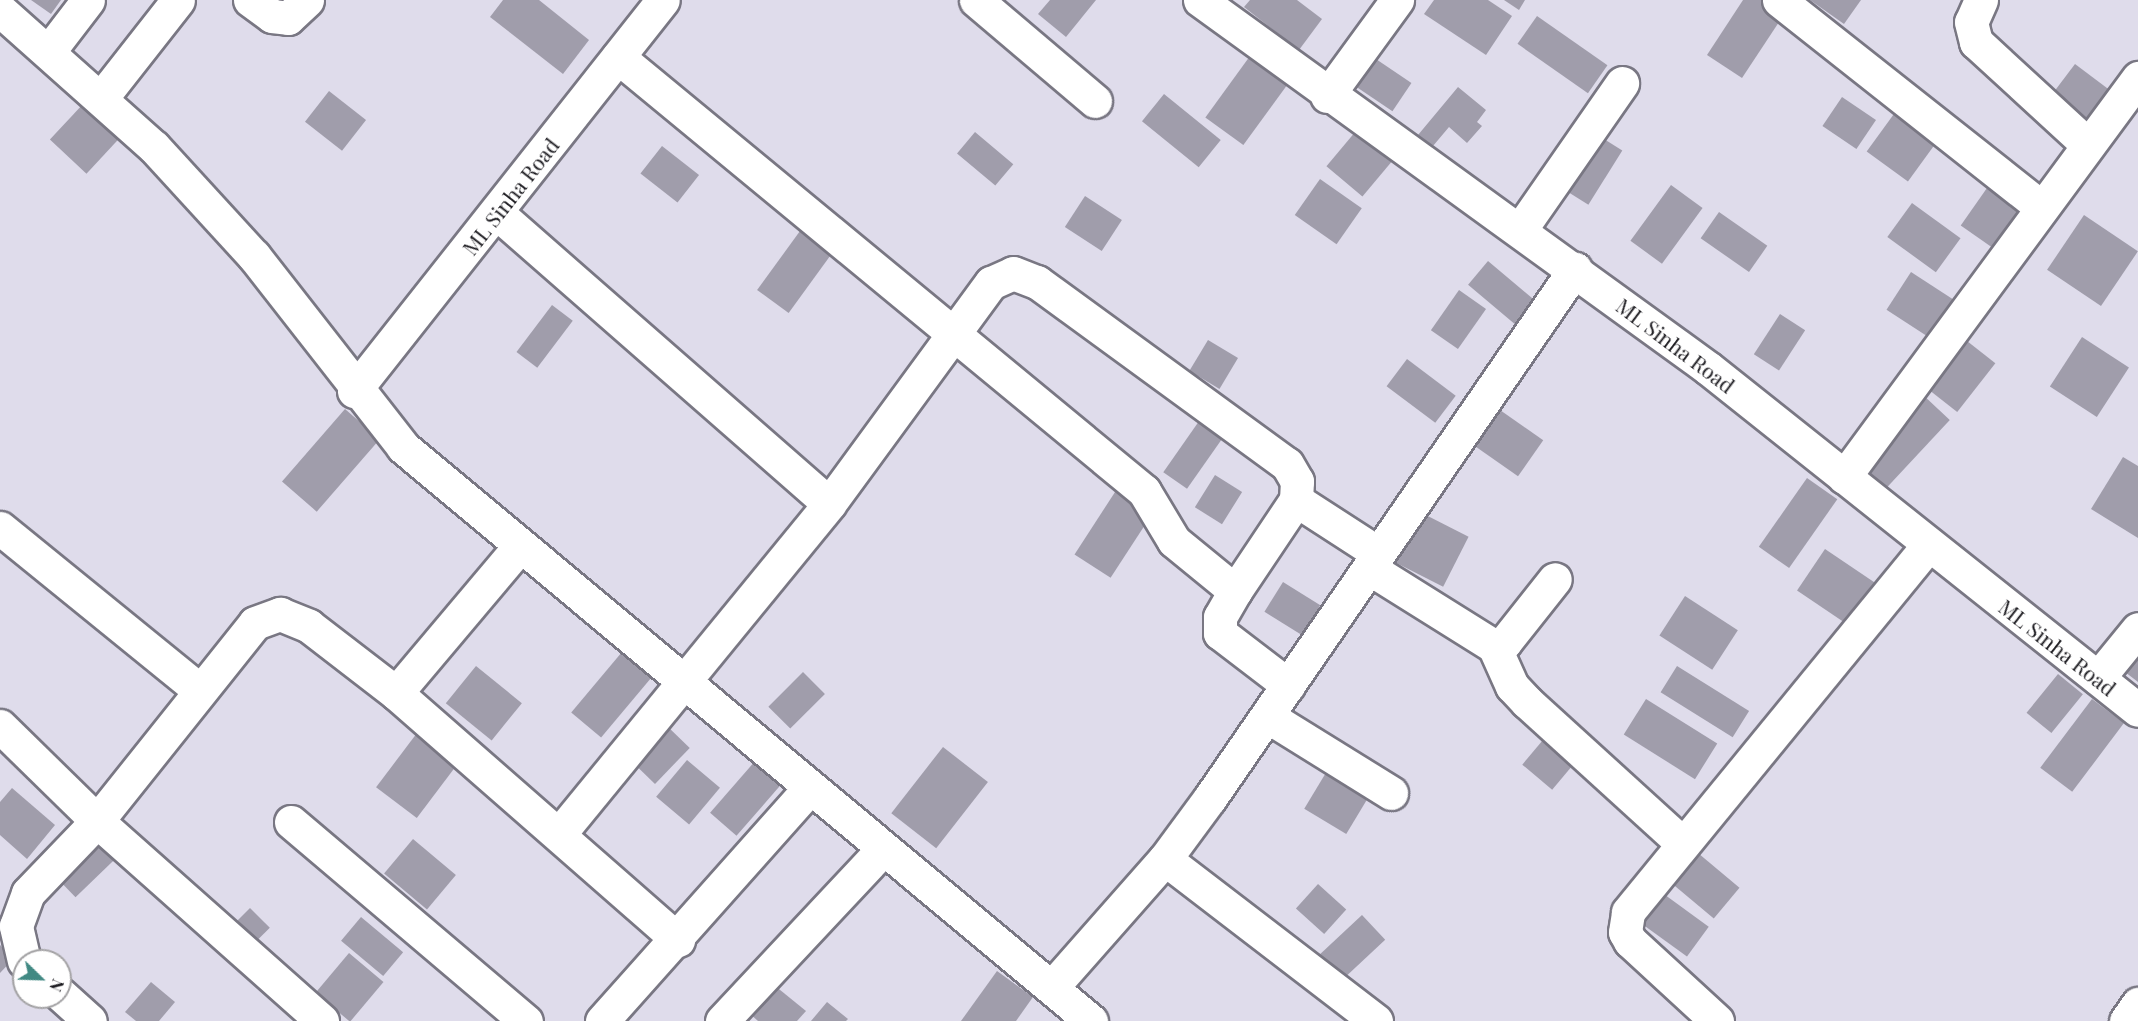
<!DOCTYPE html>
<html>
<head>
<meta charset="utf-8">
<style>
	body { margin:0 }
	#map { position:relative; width:2138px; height:1021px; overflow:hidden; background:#dfdceb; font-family:"Playfair Display",serif }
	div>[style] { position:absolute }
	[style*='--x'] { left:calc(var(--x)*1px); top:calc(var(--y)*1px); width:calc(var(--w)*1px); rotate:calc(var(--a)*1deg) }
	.building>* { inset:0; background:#a09dab; transform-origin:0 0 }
	.roads { filter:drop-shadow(2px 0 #797783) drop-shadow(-2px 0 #797783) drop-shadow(0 2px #797783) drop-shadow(0 -2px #797783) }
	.minor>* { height:33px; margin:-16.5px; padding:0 16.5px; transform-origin:16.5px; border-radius:16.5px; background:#fff }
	span { translate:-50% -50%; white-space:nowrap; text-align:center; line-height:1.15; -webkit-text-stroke:4.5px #fff; paint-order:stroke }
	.street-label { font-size:21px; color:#1b1a1f }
	.north { position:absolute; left:12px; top:949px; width:60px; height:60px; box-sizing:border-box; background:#fff; border:2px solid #a4a3a5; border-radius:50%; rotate:113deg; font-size:16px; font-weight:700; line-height:24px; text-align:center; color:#1b1a1f }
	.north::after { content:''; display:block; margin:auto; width:21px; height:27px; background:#418983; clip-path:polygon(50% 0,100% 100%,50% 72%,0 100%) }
</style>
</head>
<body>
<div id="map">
	<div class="building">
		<i style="clip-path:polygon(31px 0,61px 0,51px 14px)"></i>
		<i style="clip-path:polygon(503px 0,539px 0,589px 40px,563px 74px,490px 17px)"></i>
		<i style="clip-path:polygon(1050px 0,1096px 0,1066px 37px,1038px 14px)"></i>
		<i style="clip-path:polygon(1250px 0,1297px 0,1322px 19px,1299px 50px,1244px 7px)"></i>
		<i style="clip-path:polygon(1434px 0,1488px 0,1512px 16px,1486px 55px,1424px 14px)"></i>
		<i style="clip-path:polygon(1504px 0,1525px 0,1519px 10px)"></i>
		<i style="clip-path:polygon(1743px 0,1765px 0,1785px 13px,1742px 78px,1707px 55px)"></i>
		<i style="clip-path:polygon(1810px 0,1861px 0,1844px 24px)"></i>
		<i style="left:1537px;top:16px;width:86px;height:34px;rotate:35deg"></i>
		<i style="left:1370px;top:55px;width:50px;height:34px;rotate:34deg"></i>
		<i style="left:1250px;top:56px;width:47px;height:76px;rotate:36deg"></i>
		<i style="left:2075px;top:64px;width:50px;height:43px;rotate:37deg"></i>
		<i style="clip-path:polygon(1458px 87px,1486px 110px,1477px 122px,1482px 126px,1467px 143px,1449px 127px,1433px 146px,1418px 135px)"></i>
		<i style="left:329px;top:91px;width:47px;height:39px;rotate:38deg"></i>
		<i style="left:1164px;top:94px;width:73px;height:35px;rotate:39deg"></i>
		<i style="left:1842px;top:97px;width:41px;height:35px;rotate:34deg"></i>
		<i style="left:84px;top:103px;width:50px;height:50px;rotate:43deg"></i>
		<i style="left:1899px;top:107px;width:51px;height:55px;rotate:36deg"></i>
		<i style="left:1356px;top:131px;width:47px;height:46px;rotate:40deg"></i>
		<i style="left:975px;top:132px;width:50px;height:28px;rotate:40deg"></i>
		<i style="left:1596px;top:134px;width:31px;height:64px;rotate:32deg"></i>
		<i style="left:662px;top:146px;width:47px;height:35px;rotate:38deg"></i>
		<i style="left:1994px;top:178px;width:45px;height:58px;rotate:35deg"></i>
		<i style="left:1320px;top:179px;width:51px;height:44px;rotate:35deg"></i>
		<i style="left:1671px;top:185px;width:39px;height:69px;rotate:36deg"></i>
		<i style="left:1085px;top:196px;width:44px;height:37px;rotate:33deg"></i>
		<i style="left:1912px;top:203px;width:60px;height:42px;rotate:36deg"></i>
		<i style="left:1719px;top:212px;width:59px;height:32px;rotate:35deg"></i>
		<i style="left:2084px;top:215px;width:65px;height:66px;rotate:34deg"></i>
		<i style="left:800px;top:231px;width:39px;height:73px;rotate:36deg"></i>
		<i style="left:1488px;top:261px;width:64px;height:31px;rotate:40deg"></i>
		<i style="left:1911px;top:272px;width:50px;height:45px;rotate:33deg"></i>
		<i style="left:1459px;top:290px;width:33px;height:49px;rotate:35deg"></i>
		<i style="left:552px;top:305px;width:26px;height:59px;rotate:37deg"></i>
		<i style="left:1780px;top:314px;width:30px;height:48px;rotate:33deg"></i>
		<i style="left:2082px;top:337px;width:56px;height:59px;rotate:33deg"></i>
		<i style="left:1208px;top:340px;width:35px;height:36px;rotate:31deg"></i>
		<i style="left:1967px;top:341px;width:36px;height:62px;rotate:38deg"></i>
		<i style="left:1407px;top:359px;width:61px;height:34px;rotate:37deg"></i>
		<i style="left:1922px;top:394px;width:38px;height:94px;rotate:43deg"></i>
		<i style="left:1490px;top:403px;width:65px;height:44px;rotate:35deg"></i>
		<i style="left:345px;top:409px;width:46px;height:96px;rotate:41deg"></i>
		<i style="left:1204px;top:414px;width:29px;height:71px;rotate:35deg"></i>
		<i style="clip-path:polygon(2123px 457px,2138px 466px,2138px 538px,2091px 509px)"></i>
		<i style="left:1215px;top:475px;width:32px;height:38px;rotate:32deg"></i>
		<i style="left:1807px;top:478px;width:37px;height:84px;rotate:35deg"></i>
		<i style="left:1117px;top:489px;width:43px;height:78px;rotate:33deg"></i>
		<i style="left:1416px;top:510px;width:59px;height:56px;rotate:27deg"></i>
		<i style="left:1825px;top:549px;width:63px;height:50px;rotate:34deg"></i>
		<i style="left:1283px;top:582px;width:44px;height:35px;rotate:32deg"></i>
		<i style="left:1685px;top:596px;width:63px;height:47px;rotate:33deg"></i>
		<i style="left:622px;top:652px;width:39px;height:79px;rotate:40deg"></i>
		<i style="clip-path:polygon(2138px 655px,2138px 682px,2125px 672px)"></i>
		<i style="left:476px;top:666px;width:59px;height:48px;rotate:39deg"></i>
		<i style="left:1677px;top:666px;width:85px;height:31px;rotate:32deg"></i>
		<i style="left:803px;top:672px;width:31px;height:49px;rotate:45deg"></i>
		<i style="left:2058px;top:674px;width:32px;height:50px;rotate:39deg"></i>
		<i style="left:1646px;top:699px;width:84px;height:42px;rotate:32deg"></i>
		<i style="left:2092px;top:699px;width:40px;height:86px;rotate:37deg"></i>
		<i style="left:666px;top:725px;width:33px;height:50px;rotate:44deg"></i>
		<i style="left:417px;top:733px;width:51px;height:68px;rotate:37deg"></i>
		<i style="left:1548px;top:734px;width:39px;height:40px;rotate:40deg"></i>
		<i style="left:943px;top:747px;width:57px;height:84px;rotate:38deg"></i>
		<i style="left:687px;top:760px;width:43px;height:48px;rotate:40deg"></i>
		<i style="left:756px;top:760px;width:35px;height:70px;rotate:41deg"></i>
		<i style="left:1330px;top:766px;width:49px;height:50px;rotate:31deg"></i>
		<i style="clip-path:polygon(12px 788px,55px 825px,27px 859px,0 835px,0 802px)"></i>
		<i style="left:95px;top:834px;width:32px;height:58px;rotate:46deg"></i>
		<i style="left:413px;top:839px;width:56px;height:45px;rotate:40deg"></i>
		<i style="left:1692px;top:848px;width:62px;height:40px;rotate:40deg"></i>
		<i style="left:1318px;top:884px;width:38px;height:33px;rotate:42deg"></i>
		<i style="left:1661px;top:892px;width:59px;height:37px;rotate:36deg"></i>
		<i style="left:250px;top:908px;width:28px;height:23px;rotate:45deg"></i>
		<i style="left:1362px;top:915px;width:34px;height:60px;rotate:47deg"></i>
		<i style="left:361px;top:917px;width:55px;height:31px;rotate:40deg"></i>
		<i style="clip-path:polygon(0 945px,14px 958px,0 973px)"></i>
		<i style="left:349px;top:953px;width:45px;height:52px;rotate:40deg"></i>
		<i style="clip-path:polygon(997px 971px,1033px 997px,1016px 1021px,961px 1021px)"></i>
		<i style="clip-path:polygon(151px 982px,175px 1002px,159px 1021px,136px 1021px,125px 1012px)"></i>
		<i style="clip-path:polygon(774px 985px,806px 1011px,797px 1021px,758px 1021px,749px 1013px)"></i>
		<i style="clip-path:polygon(827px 1002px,848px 1019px,846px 1021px,811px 1021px)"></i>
	</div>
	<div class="roads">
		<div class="minor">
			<i style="--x:250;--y:0;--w:27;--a:36"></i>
			<i style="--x:272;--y:16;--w:16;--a:7"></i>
			<i style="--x:288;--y:18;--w:26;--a:-43"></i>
			<i style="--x:976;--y:0;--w:156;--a:40.3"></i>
			<i style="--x:1200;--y:0;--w:627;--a:35.92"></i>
			<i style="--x:1708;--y:368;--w:549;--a:38.5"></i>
			<i style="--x:1779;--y:0;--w:335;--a:38.3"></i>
			<i style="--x:1981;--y:0;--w:24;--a:114"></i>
			<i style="--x:1971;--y:22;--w:21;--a:76"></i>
			<i style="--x:1976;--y:42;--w:152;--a:42.6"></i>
			<i style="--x:0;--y:10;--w:206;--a:41.7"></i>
			<i style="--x:154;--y:147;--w:148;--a:47.5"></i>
			<i style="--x:254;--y:256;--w:242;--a:52"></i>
			<i style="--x:403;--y:447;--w:896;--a:39.84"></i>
			<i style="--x:49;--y:51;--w:64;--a:-52.6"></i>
			<i style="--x:618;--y:57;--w:682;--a:39.53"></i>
			<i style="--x:1144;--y:491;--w:58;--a:59"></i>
			<i style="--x:1174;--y:541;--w:79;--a:39.3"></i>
			<i style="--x:1327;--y:96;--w:119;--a:-53.9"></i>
			<i style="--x:102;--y:97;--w:123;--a:-51.9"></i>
			<i style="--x:497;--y:213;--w:441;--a:41.2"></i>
			<i style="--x:1520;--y:230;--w:179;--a:-55.2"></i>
			<i style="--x:354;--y:391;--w:498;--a:-51.7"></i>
			<i style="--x:1844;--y:477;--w:496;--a:-53.6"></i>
			<i style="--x:1296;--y:500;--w:98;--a:32.9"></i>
			<i style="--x:0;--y:528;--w:255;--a:39.1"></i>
			<i style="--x:1369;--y:568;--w:147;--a:32"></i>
			<i style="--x:1494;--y:646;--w:12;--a:-20"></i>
			<i style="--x:1505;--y:642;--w:80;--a:-51.6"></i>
			<i style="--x:1494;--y:646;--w:44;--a:65.8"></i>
			<i style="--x:1512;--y:686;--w:22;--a:47"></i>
			<i style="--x:1527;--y:702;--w:211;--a:42.3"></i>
			<i style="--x:2098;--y:678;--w:63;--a:-50.8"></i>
			<i style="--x:396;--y:693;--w:191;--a:-49.9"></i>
			<i style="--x:1267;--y:716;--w:146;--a:31.8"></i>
			<i style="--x:0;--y:726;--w:136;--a:44.4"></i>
			<i style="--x:97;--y:821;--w:301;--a:41.6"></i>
			<i style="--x:291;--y:822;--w:308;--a:40.3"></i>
			<i style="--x:560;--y:833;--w:425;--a:-50.7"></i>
			<i style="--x:829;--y:504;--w:274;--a:-53.8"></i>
			<i style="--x:991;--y:283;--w:24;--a:-24"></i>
			<i style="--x:1013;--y:273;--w:26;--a:21"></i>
			<i style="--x:1037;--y:282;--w:309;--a:36.1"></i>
			<i style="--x:1287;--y:464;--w:20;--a:60"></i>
			<i style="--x:1297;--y:481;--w:19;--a:93"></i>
			<i style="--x:1296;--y:500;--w:110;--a:123.8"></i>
			<i style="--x:1235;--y:591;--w:30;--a:120"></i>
			<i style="--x:1220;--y:617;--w:16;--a:90"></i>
			<i style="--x:1220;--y:633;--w:86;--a:37.4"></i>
			<i style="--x:1165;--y:859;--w:266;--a:37.5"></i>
			<i style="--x:24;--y:961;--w:36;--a:-103"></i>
			<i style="--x:16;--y:926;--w:35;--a:-70"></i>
			<i style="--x:28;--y:893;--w:100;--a:-46.2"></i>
			<i style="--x:97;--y:821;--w:253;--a:-51.4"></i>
			<i style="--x:255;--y:623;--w:27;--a:-20"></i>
			<i style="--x:280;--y:614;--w:31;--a:22"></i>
			<i style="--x:309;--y:626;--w:110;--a:37.6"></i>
			<i style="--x:396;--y:693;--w:375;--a:41.2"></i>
			<i style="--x:1052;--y:987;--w:171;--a:-48.6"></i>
			<i style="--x:1165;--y:859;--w:76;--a:-53.6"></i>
			<i style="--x:1210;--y:798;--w:643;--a:-55.4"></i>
			<i style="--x:60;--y:994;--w:40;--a:42"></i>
			<i style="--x:602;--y:1021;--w:311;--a:-48.3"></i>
			<i style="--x:722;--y:1021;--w:236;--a:-46.9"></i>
			<i style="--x:1717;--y:1021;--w:118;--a:-137.4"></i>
			<i style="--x:1630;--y:941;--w:10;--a:-119"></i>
			<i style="--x:1625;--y:932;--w:20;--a:-81"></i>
			<i style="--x:1628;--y:912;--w:475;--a:-50.7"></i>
			<i style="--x:2126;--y:1021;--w:21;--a:-55"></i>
		</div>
	</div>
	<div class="street-label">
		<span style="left:510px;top:196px;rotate:-52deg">ML Sinha Road</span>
		<span style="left:1676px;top:345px;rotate:37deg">ML Sinha Road</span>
		<span style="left:2058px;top:647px;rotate:38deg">ML Sinha Road</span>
	</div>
	<div class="north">N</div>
</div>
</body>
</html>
